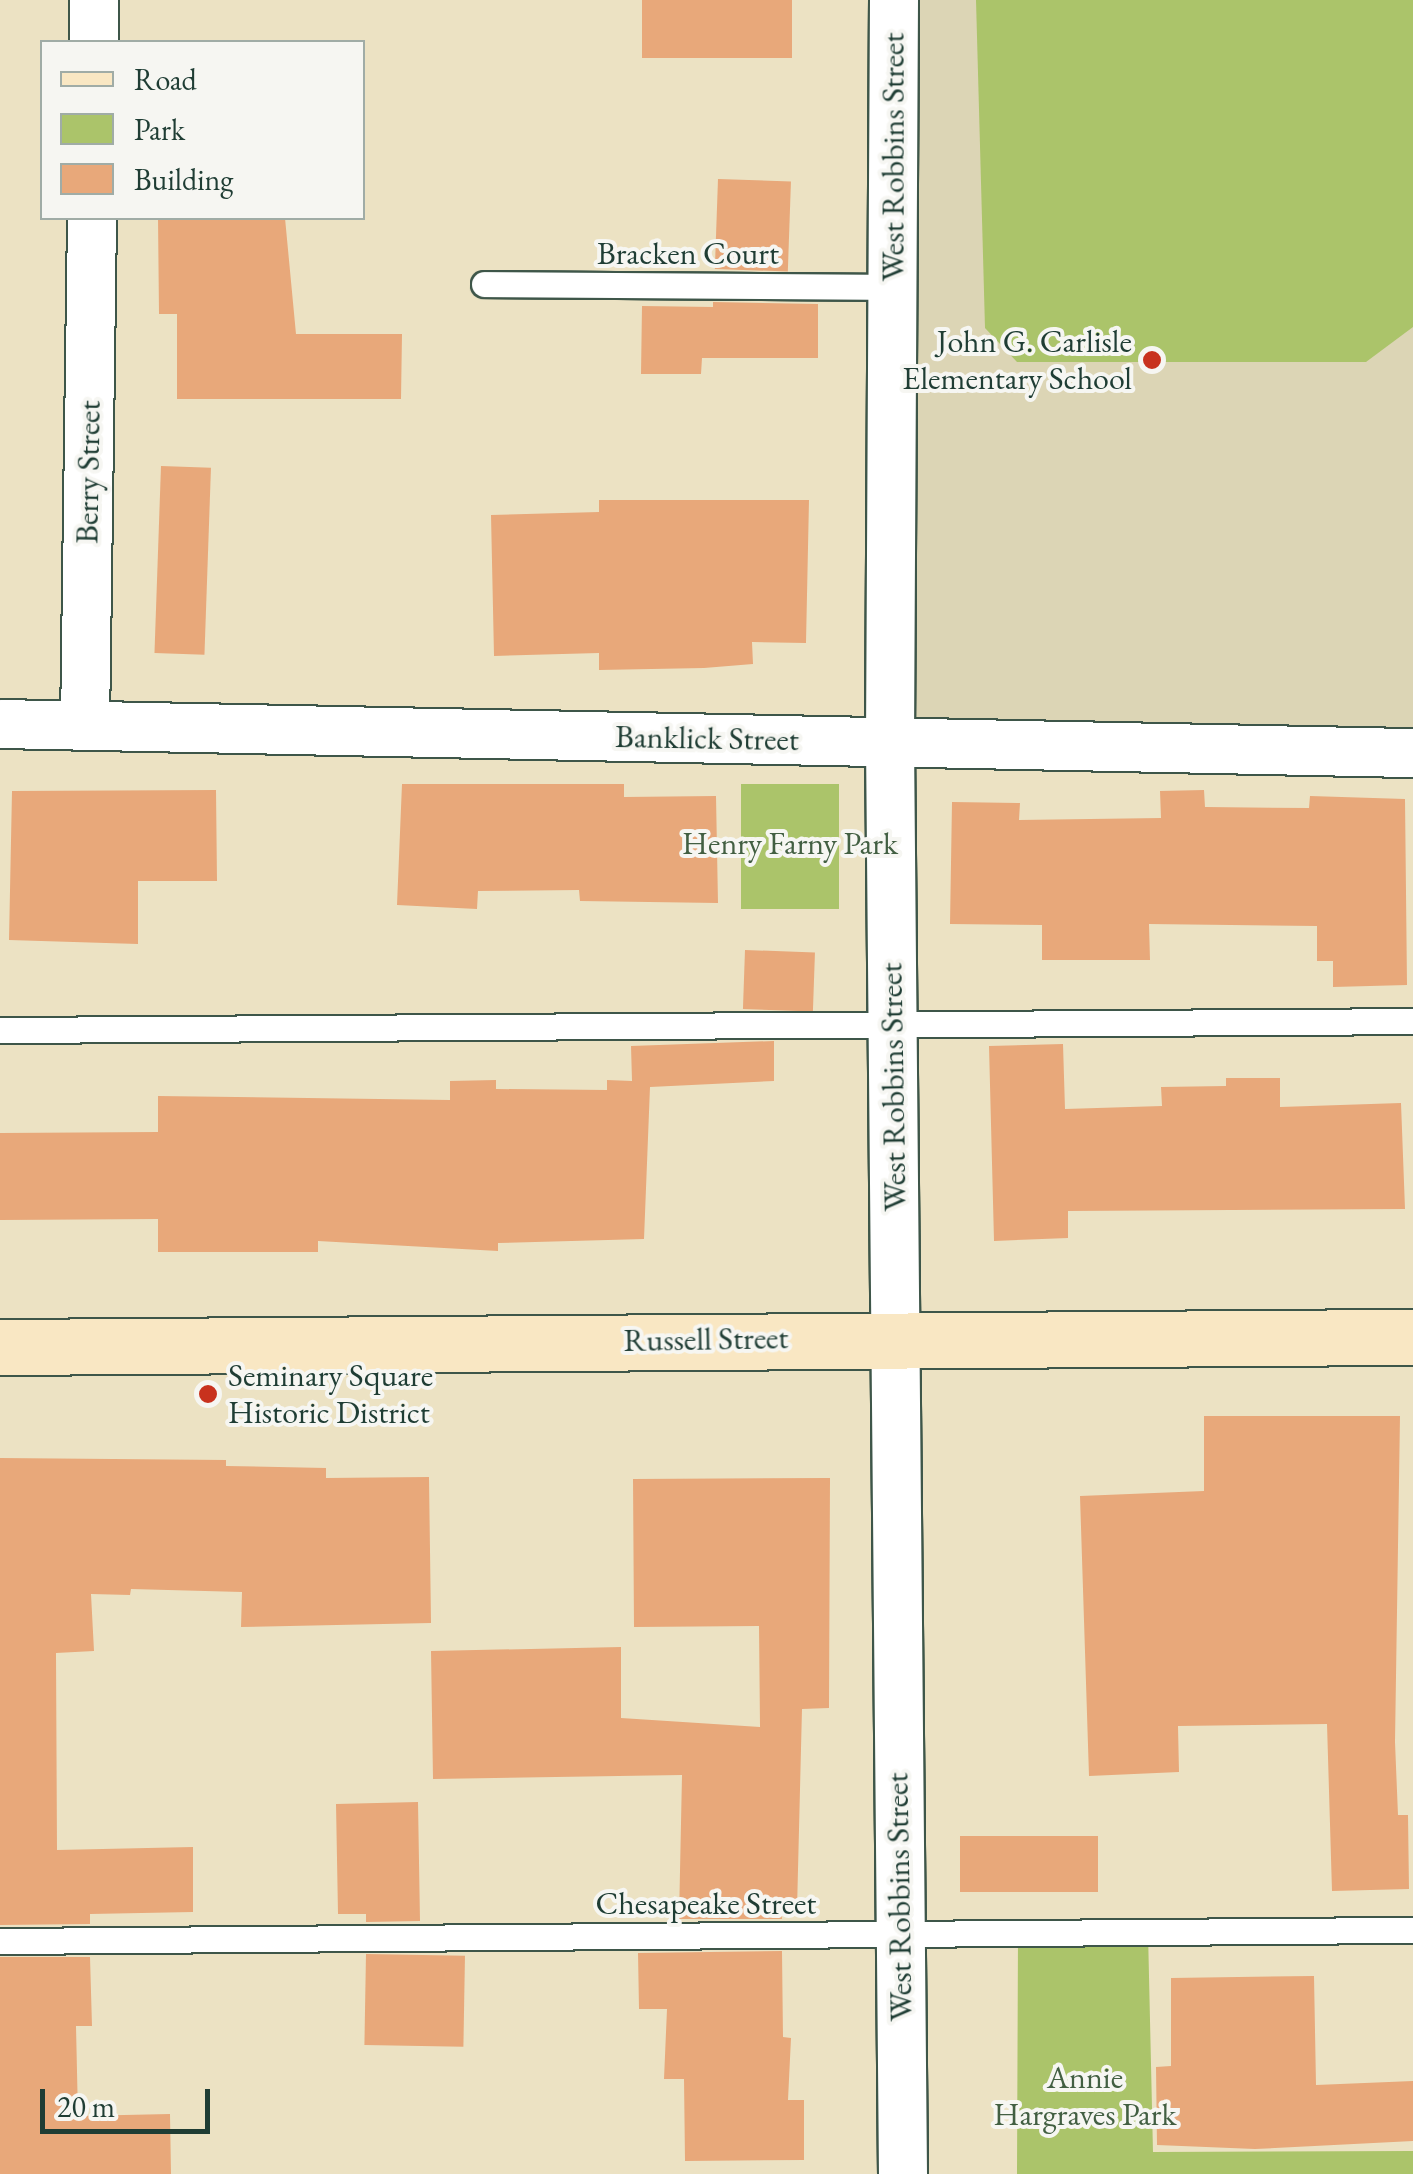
<!DOCTYPE html>
<html>
<head>
<meta charset="utf-8">
<style>
	body { margin:0 }
	#map { position:relative; width:1413px; height:2174px; overflow:hidden; background:#ece2c3; font-family:"EB Garamond",serif }
	div>[style] { position:absolute }
	[style*='--x'] { left:calc(var(--x)*1px); top:calc(var(--y)*1px); width:calc(var(--w)*1px); rotate:calc(var(--a)*1deg) }
	.built>* { inset:0; background:#dcd5b5; transform-origin:0 0 }
	.green>* { inset:0; background:#abc46a; transform-origin:0 0 }
	.building>* { inset:0; background:#e8a87a; transform-origin:0 0 }
	.roads { filter:drop-shadow(2px 0 #3e5649) drop-shadow(-2px 0 #3e5649) drop-shadow(0 2px #3e5649) drop-shadow(0 -2px #3e5649) }
	.lane>* { height:25px; margin:-12.5px; padding:0 12.5px; transform-origin:12.5px; border-radius:12.5px; background:#fff }
	.street>* { height:48px; margin:-24px; padding:0 24px; transform-origin:24px; border-radius:24px; background:#fff }
	.secondary>* { height:55px; margin:-27.5px; padding:0 27.5px; transform-origin:27.5px; border-radius:27.5px; background:#f9e7c3 }
	.dots>* { width:28px; height:28px; translate:-50% -50%; box-sizing:border-box; border:5px solid #f6f6f2; border-radius:50% }
	span { translate:-50% -50%; white-space:nowrap; text-align:center; line-height:1.15; -webkit-text-stroke:8px #f6f6f2; paint-order:stroke }
	.street-label { font-size:32px; color:#1f3d34 }
	.poi-label { font-size:32px; color:#1f3d34 }
	.right { translate:-100% -50%; text-align:right }
	.left { translate:0 -50%; text-align:left }
	.park-label { font-size:32px; color:#425f42 }
	.legend { position:absolute; left:40px; top:40px; width:325px; height:180px; box-sizing:border-box; background:#f6f6f2; border:2px solid #a0aca6; margin:0; padding:12px 18px; list-style:none; font-size:30px; color:#1f3d34 }
	.legend li { display:flex; align-items:center; gap:20px; height:50px }
	.legend b { width:50px; border:2px solid #a0aca6 }
	.scale { position:absolute; left:40px; top:2089px; width:170px; height:45px; box-sizing:border-box; border:5px solid #1f3d34; border-top:0; padding-left:12px; font-size:30px; line-height:35px; white-space:nowrap; color:#1f3d34; -webkit-text-stroke:8px #f6f6f2; paint-order:stroke }
</style>
</head>
<body>
<div id="map">
	<div class="built">
		<i style="left:894px;top:0;width:519px;height:742px"></i>
	</div>
	<div class="green">
		<i style="clip-path:polygon(976px 0,1413px 0,1413px 327px,1366px 362px,1017px 362px,985px 328px)"></i>
		<i style="left:741px;top:784px;width:98px;height:125px"></i>
		<i style="clip-path:polygon(1148px 1932px,1153px 2152px,1413px 2151px,1413px 2174px,1017px 2174px,1018px 1933px)"></i>
	</div>
	<div class="building">
		<i style="left:642px;top:0;width:150px;height:58px"></i>
		<i style="left:718px;top:179px;width:73px;height:90px;rotate:2deg"></i>
		<i style="clip-path:polygon(158px 218px,285px 218px,296px 334px,402px 334px,401px 399px,177px 399px,177px 314px,159px 314px)"></i>
		<i style="clip-path:polygon(713px 302px,818px 304px,818px 358px,702px 358px,701px 374px,641px 374px,642px 306px,713px 307px)"></i>
		<i style="left:161px;top:466px;width:50px;height:187px;rotate:2deg"></i>
		<i style="clip-path:polygon(599px 500px,809px 500px,806px 643px,752px 642px,753px 664px,704px 668px,599px 670px,599px 653px,494px 656px,491px 515px,599px 512px)"></i>
		<i style="clip-path:polygon(402px 784px,624px 784px,624px 797px,716px 796px,718px 903px,580px 901px,579px 890px,478px 891px,477px 909px,397px 905px)"></i>
		<i style="clip-path:polygon(216px 790px,217px 881px,138px 881px,138px 944px,9px 940px,12px 791px)"></i>
		<i style="clip-path:polygon(1204px 790px,1205px 807px,1309px 808px,1310px 796px,1405px 799px,1407px 985px,1333px 987px,1333px 961px,1317px 961px,1317px 926px,1149px 924px,1150px 960px,1042px 960px,1042px 925px,950px 924px,952px 802px,1020px 803px,1019px 820px,1161px 818px,1160px 791px)"></i>
		<i style="left:745px;top:950px;width:70px;height:59px;rotate:2deg"></i>
		<i style="clip-path:polygon(774px 1041px,774px 1081px,650px 1087px,644px 1239px,498px 1243px,498px 1251px,318px 1241px,318px 1252px,158px 1252px,158px 1219px,0 1220px,0 1133px,158px 1132px,158px 1096px,450px 1100px,450px 1081px,496px 1080px,496px 1089px,607px 1090px,607px 1080px,632px 1081px,631px 1046px)"></i>
		<i style="clip-path:polygon(1063px 1044px,1065px 1109px,1162px 1106px,1161px 1087px,1226px 1086px,1226px 1078px,1280px 1078px,1280px 1107px,1401px 1103px,1405px 1209px,1068px 1211px,1068px 1238px,994px 1241px,989px 1046px)"></i>
		<i style="clip-path:polygon(1204px 1416px,1400px 1416px,1395px 1742px,1398px 1815px,1408px 1815px,1409px 1889px,1332px 1891px,1327px 1724px,1178px 1726px,1179px 1772px,1089px 1776px,1080px 1496px,1204px 1491px)"></i>
		<i style="clip-path:polygon(0 1458px,226px 1460px,226px 1466px,326px 1468px,326px 1478px,429px 1477px,431px 1623px,241px 1627px,242px 1592px,131px 1589px,130px 1595px,91px 1594px,94px 1651px,56px 1653px,57px 1850px,193px 1847px,193px 1912px,90px 1914px,90px 1924px,0 1925px)"></i>
		<i style="clip-path:polygon(830px 1478px,829px 1708px,802px 1709px,797px 1910px,781px 1909px,782px 1919px,679px 1919px,682px 1775px,433px 1779px,431px 1651px,621px 1647px,621px 1718px,760px 1727px,759px 1626px,634px 1627px,633px 1479px)"></i>
		<i style="clip-path:polygon(418px 1802px,420px 1921px,366px 1922px,366px 1914px,338px 1914px,336px 1804px)"></i>
		<i style="left:1098px;top:1836px;width:56px;height:138px;rotate:90deg"></i>
		<i style="clip-path:polygon(782px 1951px,783px 2037px,791px 2038px,788px 2100px,804px 2100px,804px 2160px,685px 2161px,684px 2079px,664px 2079px,667px 2009px,639px 2009px,638px 1953px)"></i>
		<i style="left:366px;top:1954px;width:99px;height:91px;rotate:1deg"></i>
		<i style="clip-path:polygon(0 1957px,90px 1957px,92px 2026px,76px 2026px,78px 2116px,170px 2114px,171px 2174px,0 2174px)"></i>
		<i style="clip-path:polygon(1314px 1976px,1316px 2085px,1413px 2081px,1413px 2141px,1255px 2149px,1157px 2145px,1156px 2067px,1171px 2066px,1171px 1978px)"></i>
	</div>
	<div class="roads">
		<div class="lane">
			<i style="--x:484;--y:284;--w:408;--a:0.4"></i>
			<i style="--x:0;--y:1030;--w:1413;--a:-0.36"></i>
			<i style="--x:0;--y:1941;--w:1413;--a:-0.45"></i>
		</div>
		<div class="street">
			<i style="--x:894;--y:0;--w:742;--a:90.31"></i>
			<i style="--x:890;--y:742;--w:1432;--a:89.48"></i>
			<i style="--x:94;--y:42;--w:42;--a:-90"></i>
			<i style="--x:0;--y:724;--w:1413;--a:1.18"></i>
			<i style="--x:85;--y:726;--w:508;--a:-89.21"></i>
		</div>
		<div class="secondary">
			<i style="--x:0;--y:1347;--w:1413;--a:-0.41"></i>
		</div>
	</div>
	<div class="dots">
		<i style="left:1152px;top:360px;background:#c8321e"></i>
		<i style="left:208px;top:1394px;background:#c8321e"></i>
	</div>
	<div class="street-label">
		<span style="left:893px;top:157px;rotate:-90deg">West Robbins Street</span>
		<span style="left:688px;top:253px">Bracken Court</span>
		<span style="left:88px;top:472px;rotate:-89deg">Berry Street</span>
		<span style="left:707px;top:738px;rotate:1deg">Banklick Street</span>
		<span style="left:893px;top:1087px;rotate:-91deg">West Robbins Street</span>
		<span style="left:706px;top:1339px;rotate:-1deg">Russell Street</span>
		<span style="left:899px;top:1897px;rotate:-91deg">West Robbins Street</span>
		<span style="left:706px;top:1903px">Chesapeake Street</span>
	</div>
	<div class="poi-label">
		<span class="right" style="left:1132px;top:360px">John G. Carlisle<br>Elementary School</span>
		<span class="left" style="left:228px;top:1394px">Seminary Square<br>Historic District</span>
	</div>
	<div class="park-label">
		<span style="left:790px;top:843px">Henry Farny Park</span>
		<span style="left:1085px;top:2096px">Annie<br>Hargraves Park</span>
	</div>
	<ul class="legend">
	<li><b style="height:12px;background:#f9e7c3"></b>Road</li>
	<li><b style="height:28px;background:#abc46a"></b>Park</li>
	<li><b style="height:28px;background:#e8a87a"></b>Building</li>
	</ul>
	<div class="scale">20 m</div>
</div>
</body>
</html>
